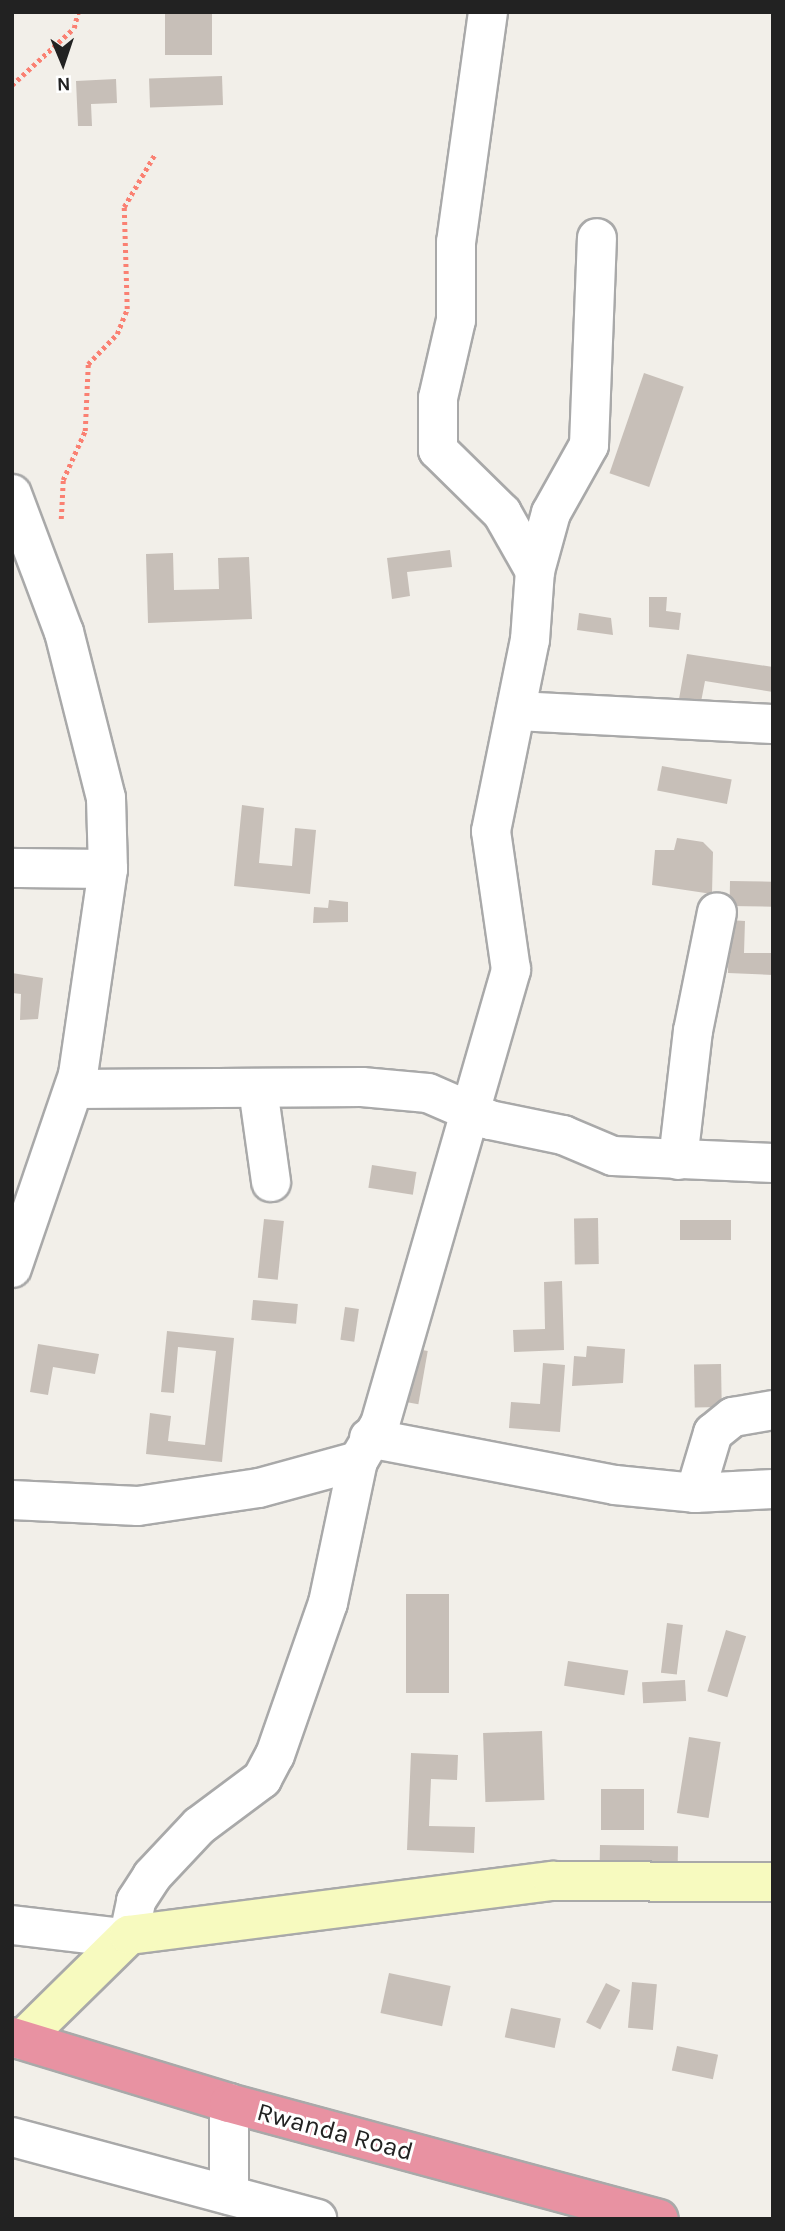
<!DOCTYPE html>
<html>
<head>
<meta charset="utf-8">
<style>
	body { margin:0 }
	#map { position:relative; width:785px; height:2231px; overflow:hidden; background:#f2efe9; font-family:Karla,sans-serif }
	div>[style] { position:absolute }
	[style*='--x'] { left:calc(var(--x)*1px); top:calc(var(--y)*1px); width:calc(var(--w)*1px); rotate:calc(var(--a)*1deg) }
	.building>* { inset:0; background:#c7bfb8; transform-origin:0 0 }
	.path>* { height:4.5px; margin-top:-2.25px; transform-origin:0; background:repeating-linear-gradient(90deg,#fa8072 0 3.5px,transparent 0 7px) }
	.roads { filter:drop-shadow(2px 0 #a9a9a9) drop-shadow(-2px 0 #a9a9a9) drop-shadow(0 2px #a9a9a9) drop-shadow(0 -2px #a9a9a9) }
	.street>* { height:38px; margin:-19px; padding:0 19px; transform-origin:19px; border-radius:19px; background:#fff }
	.secondary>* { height:38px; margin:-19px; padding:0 19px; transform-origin:19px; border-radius:19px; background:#f7fabf }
	.highway>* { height:38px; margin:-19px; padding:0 19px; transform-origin:19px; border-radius:19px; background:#e892a2 }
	span { translate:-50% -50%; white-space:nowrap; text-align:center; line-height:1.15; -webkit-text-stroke:6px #fff; paint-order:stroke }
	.street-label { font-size:26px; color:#222 }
	.frame { position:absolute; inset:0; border:14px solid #222; pointer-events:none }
	.north { position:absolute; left:28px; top:28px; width:70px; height:70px; -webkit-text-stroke:5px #fff; paint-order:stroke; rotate:178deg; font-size:19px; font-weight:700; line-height:28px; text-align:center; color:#222 }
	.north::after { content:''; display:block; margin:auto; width:24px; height:32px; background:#222; clip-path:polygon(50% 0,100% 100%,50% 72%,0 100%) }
</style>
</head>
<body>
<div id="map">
	<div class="building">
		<i style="left:165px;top:12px;width:47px;height:43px"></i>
		<i style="left:222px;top:76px;width:29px;height:73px;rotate:88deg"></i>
		<i style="clip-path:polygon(116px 79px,117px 103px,91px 104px,92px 126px,78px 126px,76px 81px)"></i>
		<i style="left:644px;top:373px;width:42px;height:106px;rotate:19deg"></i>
		<i style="clip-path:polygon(450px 550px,452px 567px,407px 572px,410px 596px,392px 599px,387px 558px)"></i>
		<i style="clip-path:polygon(173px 553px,174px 590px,219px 589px,218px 558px,249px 557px,252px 619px,148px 623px,146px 554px)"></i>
		<i style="clip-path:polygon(649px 597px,667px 597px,666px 611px,681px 613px,679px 630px,649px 627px)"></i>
		<i style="clip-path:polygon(579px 613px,611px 618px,613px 635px,577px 630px)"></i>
		<i style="clip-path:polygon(687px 654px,773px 667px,773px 692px,705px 681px,701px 702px,679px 699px)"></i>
		<i style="left:662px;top:766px;width:71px;height:25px;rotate:11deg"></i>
		<i style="clip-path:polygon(242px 805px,264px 808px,259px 863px,292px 866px,295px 828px,316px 830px,310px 894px,234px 886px)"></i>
		<i style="clip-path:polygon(677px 838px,703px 842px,713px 852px,712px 894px,652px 885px,655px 850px,674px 850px)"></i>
		<i style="left:730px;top:881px;width:43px;height:25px;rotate:1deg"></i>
		<i style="clip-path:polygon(329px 900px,348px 902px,348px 922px,313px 923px,314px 907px,328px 908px)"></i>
		<i style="clip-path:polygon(729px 920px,745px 921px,744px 953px,773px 953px,773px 975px,728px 973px)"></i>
		<i style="clip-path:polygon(12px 973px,43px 978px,38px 1019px,20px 1020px,21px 994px,12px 993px)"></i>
		<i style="left:372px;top:1165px;width:45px;height:23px;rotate:9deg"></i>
		<i style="left:598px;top:1218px;width:46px;height:24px;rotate:89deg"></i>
		<i style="left:264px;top:1219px;width:20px;height:59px;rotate:6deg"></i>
		<i style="left:680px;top:1220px;width:51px;height:20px"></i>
		<i style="clip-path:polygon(562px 1281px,564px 1350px,514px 1352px,513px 1330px,545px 1329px,544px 1282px)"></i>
		<i style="left:253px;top:1300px;width:45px;height:20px;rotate:5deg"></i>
		<i style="left:345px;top:1307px;width:14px;height:33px;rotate:8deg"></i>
		<i style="clip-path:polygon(167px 1331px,234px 1338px,222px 1462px,146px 1454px,150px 1413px,171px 1416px,168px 1441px,205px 1445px,216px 1351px,178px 1347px,174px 1393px,161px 1392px)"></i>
		<i style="clip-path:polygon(38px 1344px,99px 1354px,95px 1374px,53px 1367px,48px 1395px,30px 1392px)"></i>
		<i style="clip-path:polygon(587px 1346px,625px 1349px,623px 1383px,572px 1386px,574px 1356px,586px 1357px)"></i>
		<i style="left:411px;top:1348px;width:17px;height:54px;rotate:10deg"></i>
		<i style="clip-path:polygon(543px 1363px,565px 1365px,560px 1432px,509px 1428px,511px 1402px,540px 1404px)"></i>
		<i style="left:721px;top:1364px;width:43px;height:27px;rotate:89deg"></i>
		<i style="left:406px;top:1594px;width:43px;height:99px"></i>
		<i style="left:667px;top:1623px;width:16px;height:50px;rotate:7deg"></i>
		<i style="left:726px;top:1630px;width:21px;height:64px;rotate:17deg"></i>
		<i style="left:568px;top:1661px;width:61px;height:25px;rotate:9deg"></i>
		<i style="left:685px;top:1680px;width:21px;height:43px;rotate:87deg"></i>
		<i style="left:542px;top:1731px;width:69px;height:59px;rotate:88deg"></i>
		<i style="left:689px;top:1737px;width:32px;height:77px;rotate:9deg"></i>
		<i style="clip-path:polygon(411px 1753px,458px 1755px,457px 1780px,431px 1779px,429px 1826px,475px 1827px,474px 1853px,407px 1850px)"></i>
		<i style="left:601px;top:1789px;width:43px;height:41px"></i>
		<i style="left:600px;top:1845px;width:78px;height:18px;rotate:1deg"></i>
		<i style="left:389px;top:1973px;width:63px;height:41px;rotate:12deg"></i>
		<i style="left:632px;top:1982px;width:25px;height:46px;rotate:5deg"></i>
		<i style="left:606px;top:1983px;width:16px;height:44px;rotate:27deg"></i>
		<i style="left:511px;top:2008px;width:51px;height:30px;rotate:12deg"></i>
		<i style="left:677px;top:2046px;width:42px;height:25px;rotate:12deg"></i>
	</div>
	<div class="path">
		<i style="--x:12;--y:85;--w:84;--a:-42.6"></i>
		<i style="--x:74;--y:28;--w:16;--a:-76"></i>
		<i style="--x:61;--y:519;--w:39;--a:-87"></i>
		<i style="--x:63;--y:480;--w:54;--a:-65.8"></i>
		<i style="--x:85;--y:431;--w:67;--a:-87.4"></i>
		<i style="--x:88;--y:364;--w:42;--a:-46"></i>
		<i style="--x:117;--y:334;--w:27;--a:-68"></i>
		<i style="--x:127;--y:309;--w:102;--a:-91.7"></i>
		<i style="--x:124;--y:207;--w:61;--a:-59.7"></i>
	</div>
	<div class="roads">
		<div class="street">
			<i style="--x:488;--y:12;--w:232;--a:97.9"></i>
			<i style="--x:456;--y:242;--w:78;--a:90"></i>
			<i style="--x:456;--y:320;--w:80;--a:103"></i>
			<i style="--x:438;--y:398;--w:52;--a:90"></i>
			<i style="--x:438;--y:450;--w:90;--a:44.5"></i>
			<i style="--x:502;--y:513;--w:67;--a:60.4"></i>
			<i style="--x:12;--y:494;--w:147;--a:69.4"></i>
			<i style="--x:64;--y:632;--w:171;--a:75.8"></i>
			<i style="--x:106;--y:798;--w:71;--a:88.4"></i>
			<i style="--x:108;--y:869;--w:208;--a:98.3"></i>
			<i style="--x:78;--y:1075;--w:204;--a:108.9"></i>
			<i style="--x:516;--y:711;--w:257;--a:2.9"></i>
			<i style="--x:12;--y:868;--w:96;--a:0.6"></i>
			<i style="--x:74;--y:1089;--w:288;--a:-0.4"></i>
			<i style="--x:362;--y:1087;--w:66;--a:5.2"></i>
			<i style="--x:428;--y:1093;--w:68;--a:23.5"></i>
			<i style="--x:490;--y:1120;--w:75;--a:11.6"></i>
			<i style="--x:563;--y:1135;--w:54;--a:22.8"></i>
			<i style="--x:613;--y:1156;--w:160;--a:2.5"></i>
			<i style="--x:258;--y:1089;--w:94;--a:82"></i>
			<i style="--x:678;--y:1160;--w:130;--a:-83.4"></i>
			<i style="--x:693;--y:1031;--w:121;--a:-78.6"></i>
			<i style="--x:369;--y:1438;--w:250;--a:10.8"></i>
			<i style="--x:615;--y:1485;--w:80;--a:5.7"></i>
			<i style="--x:695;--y:1493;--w:78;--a:-2.9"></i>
			<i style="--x:695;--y:1493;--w:63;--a:-73.3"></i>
			<i style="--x:713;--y:1433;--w:26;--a:-39"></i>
			<i style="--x:733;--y:1417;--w:41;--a:-9.9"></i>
			<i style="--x:12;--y:1500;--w:126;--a:2.7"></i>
			<i style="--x:138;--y:1506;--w:122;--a:-8.5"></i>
			<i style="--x:259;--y:1488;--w:103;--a:-15.3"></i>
			<i style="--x:358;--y:1461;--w:43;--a:-59.3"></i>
			<i style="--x:380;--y:1424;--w:473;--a:-73.9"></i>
			<i style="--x:511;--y:970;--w:140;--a:-98.2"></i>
			<i style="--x:491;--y:831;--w:195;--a:-78.5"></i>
			<i style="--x:530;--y:640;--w:69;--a:-85.9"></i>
			<i style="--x:535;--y:571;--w:60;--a:-74.6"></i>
			<i style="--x:551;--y:513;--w:78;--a:-60.8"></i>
			<i style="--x:589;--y:445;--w:207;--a:-87.8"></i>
			<i style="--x:12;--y:1925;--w:112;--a:6.7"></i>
			<i style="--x:129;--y:1935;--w:35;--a:-78"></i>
			<i style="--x:136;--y:1901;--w:30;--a:-57"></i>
			<i style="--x:152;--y:1876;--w:69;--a:-46.8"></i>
			<i style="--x:199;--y:1826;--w:79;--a:-36.7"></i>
			<i style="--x:262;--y:1779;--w:27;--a:-62"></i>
			<i style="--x:275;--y:1755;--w:161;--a:-70.8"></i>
			<i style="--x:328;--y:1603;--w:145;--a:-78.1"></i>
			<i style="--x:12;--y:2137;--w:316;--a:15"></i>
			<i style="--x:229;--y:2195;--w:92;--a:-90"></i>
		</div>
		<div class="secondary">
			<i style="--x:22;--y:2040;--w:150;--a:-44.5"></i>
			<i style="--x:129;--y:1935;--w:427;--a:-7.3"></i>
			<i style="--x:553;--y:1881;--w:220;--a:0.3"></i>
		</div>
		<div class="highway">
			<i style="--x:12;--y:2037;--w:227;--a:16.9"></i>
			<i style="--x:229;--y:2103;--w:445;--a:15.1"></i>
		</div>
	</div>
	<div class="street-label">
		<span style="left:335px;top:2132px;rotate:15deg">Rwanda Road</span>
	</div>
	<div class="frame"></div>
	<div class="north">N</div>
</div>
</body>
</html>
